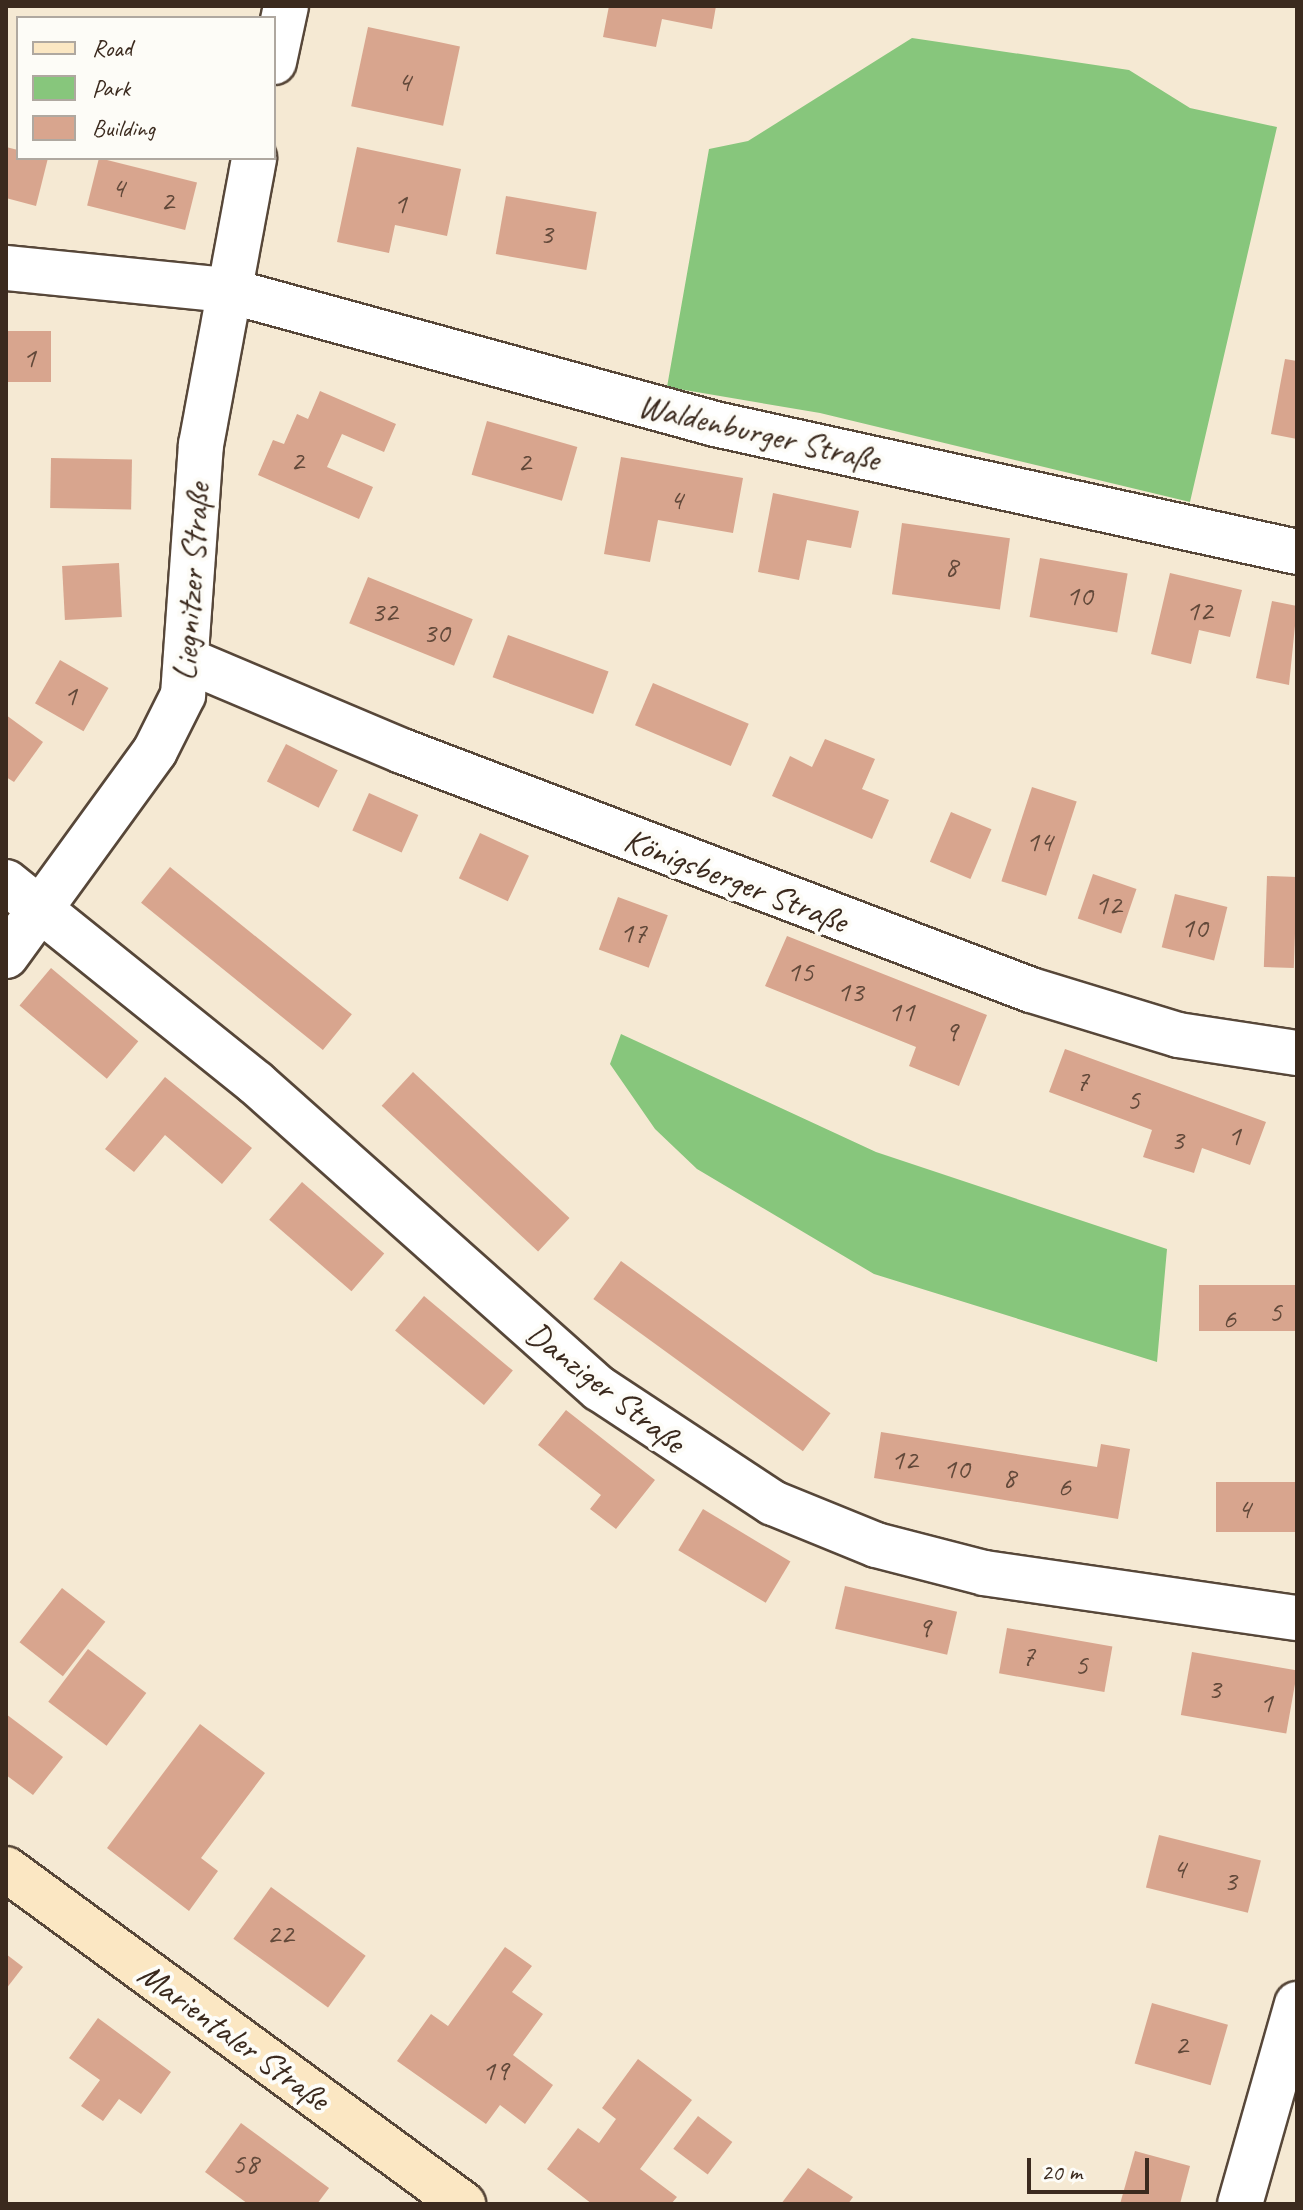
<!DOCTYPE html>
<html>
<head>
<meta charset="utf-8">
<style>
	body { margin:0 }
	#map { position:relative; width:1303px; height:2210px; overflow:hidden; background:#f5e9d3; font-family:Caveat,sans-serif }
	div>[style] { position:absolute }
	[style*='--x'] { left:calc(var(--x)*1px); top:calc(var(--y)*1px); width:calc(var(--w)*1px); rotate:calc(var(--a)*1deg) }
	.green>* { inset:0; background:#87c67c }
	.building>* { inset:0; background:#d8a58e; transform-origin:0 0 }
	.roads { filter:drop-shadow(2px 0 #574739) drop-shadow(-2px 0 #574739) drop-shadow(0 2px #574739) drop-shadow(0 -2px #574739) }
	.street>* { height:44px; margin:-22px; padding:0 22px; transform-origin:22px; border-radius:22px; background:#fff }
	.secondary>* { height:44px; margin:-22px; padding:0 22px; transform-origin:22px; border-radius:22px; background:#fbe7c3 }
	span { translate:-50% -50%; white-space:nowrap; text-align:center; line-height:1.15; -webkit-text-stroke:8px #fdfcf7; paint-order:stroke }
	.number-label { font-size:30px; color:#62493a }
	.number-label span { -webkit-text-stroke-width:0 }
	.street-label { font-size:34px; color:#3b2a1e }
	.frame { position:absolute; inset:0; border:8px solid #3b2a1e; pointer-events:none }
	.legend { position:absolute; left:16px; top:16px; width:260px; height:144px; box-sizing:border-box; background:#fdfcf7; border:2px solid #afa8a0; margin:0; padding:10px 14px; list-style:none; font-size:24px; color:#3b2a1e }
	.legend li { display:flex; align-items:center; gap:16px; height:40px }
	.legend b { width:40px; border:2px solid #afa8a0 }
	.scale { position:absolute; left:1027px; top:2158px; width:122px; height:36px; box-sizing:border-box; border:4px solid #3b2a1e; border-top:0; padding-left:10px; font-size:24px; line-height:28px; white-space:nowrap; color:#3b2a1e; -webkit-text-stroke:6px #fdfcf7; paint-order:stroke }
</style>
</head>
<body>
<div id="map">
	<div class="green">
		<i style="clip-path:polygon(912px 38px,1129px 70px,1190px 108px,1277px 127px,1190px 502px,820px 413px,667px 387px,709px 149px,748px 141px)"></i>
		<i style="clip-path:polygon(621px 1034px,876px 1152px,1167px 1249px,1157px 1362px,874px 1274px,697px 1169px,655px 1129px,610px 1064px)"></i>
	</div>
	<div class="building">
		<i style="clip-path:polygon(609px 6px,716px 6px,712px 29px,662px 19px,656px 47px,603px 37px)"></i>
		<i style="left:368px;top:27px;width:94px;height:81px;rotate:12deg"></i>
		<i style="clip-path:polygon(6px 147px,18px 150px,18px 158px,48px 158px,36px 206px,6px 198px)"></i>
		<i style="clip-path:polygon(357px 147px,461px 169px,447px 236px,395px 225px,389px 253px,337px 242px)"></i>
		<i style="left:99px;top:158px;width:101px;height:49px;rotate:14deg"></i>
		<i style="left:506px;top:196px;width:92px;height:59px;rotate:10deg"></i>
		<i style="left:51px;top:331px;width:51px;height:45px;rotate:90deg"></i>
		<i style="clip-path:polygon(1285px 359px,1297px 361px,1297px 439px,1271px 434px)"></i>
		<i style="clip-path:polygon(320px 391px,396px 424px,384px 452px,342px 434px,327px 467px,373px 487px,359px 519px,258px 475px,273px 440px,284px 444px,297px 414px,308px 419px)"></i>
		<i style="left:487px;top:421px;width:94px;height:56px;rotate:16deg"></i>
		<i style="clip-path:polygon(621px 457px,743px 478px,733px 533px,658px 520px,650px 562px,604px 554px)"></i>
		<i style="left:51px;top:458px;width:81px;height:50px;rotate:1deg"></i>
		<i style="clip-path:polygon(773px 493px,859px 511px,851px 548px,807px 540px,799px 580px,758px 572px)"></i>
		<i style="left:902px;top:523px;width:109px;height:72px;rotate:8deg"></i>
		<i style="left:1040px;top:558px;width:89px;height:60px;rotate:10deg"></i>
		<i style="left:119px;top:563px;width:54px;height:57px;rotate:87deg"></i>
		<i style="clip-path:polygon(1170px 573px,1242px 590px,1230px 637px,1199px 630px,1191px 664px,1151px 654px)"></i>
		<i style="left:368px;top:577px;width:113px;height:50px;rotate:22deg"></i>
		<i style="clip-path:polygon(1272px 601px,1297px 606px,1289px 685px,1256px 678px)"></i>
		<i style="left:508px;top:635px;width:107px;height:45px;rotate:20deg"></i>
		<i style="left:60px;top:660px;width:56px;height:50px;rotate:30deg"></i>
		<i style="left:653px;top:683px;width:104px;height:46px;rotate:23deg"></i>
		<i style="clip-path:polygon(6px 715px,43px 742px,14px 782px,6px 777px)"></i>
		<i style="clip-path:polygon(825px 739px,875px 759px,862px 789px,889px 800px,872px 839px,772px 796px,790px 756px,812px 767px)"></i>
		<i style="left:286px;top:744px;width:58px;height:42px;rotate:27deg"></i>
		<i style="left:1032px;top:787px;width:47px;height:99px;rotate:18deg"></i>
		<i style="left:369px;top:793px;width:54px;height:41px;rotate:24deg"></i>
		<i style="left:951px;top:812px;width:44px;height:54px;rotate:23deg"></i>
		<i style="left:480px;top:833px;width:54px;height:50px;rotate:25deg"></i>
		<i style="left:170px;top:867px;width:234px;height:46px;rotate:39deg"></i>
		<i style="left:1093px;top:874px;width:46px;height:47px;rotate:19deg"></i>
		<i style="left:1267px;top:876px;width:30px;height:91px;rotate:2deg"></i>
		<i style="left:1175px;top:894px;width:54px;height:55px;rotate:14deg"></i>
		<i style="left:618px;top:897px;width:53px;height:56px;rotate:20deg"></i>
		<i style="clip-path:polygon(787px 936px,987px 1015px,959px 1086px,909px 1066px,916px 1047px,765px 986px)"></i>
		<i style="left:51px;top:968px;width:114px;height:49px;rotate:40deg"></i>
		<i style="clip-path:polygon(1065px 1049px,1266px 1122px,1250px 1165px,1202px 1148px,1194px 1173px,1143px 1157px,1152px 1130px,1049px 1092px)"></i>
		<i style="left:413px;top:1072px;width:214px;height:46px;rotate:43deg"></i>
		<i style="clip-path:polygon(165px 1077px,252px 1148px,222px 1184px,165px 1135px,134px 1172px,105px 1149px)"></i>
		<i style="left:302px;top:1182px;width:109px;height:50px;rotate:41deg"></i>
		<i style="left:621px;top:1261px;width:259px;height:47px;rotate:36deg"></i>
		<i style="left:1297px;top:1285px;width:46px;height:98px;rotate:90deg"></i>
		<i style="left:424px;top:1296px;width:116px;height:45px;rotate:40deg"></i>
		<i style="clip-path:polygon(566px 1410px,655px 1480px,616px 1529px,590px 1509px,601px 1495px,538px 1445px)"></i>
		<i style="clip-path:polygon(881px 1432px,1097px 1467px,1101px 1444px,1130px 1449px,1118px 1519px,874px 1478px)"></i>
		<i style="left:1297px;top:1482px;width:50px;height:81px;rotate:90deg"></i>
		<i style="left:703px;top:1509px;width:102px;height:48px;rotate:31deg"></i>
		<i style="left:845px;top:1586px;width:115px;height:44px;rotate:13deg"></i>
		<i style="left:62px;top:1588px;width:55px;height:69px;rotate:38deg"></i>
		<i style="left:1007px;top:1628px;width:107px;height:46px;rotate:10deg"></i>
		<i style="left:88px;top:1649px;width:73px;height:66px;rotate:37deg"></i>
		<i style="left:1192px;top:1652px;width:107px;height:64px;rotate:10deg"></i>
		<i style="clip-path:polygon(6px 1714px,63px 1757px,33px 1795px,6px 1775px)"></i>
		<i style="clip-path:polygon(200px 1724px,265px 1773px,201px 1858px,218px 1871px,189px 1911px,107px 1848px)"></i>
		<i style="left:1159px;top:1835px;width:105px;height:54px;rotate:14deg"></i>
		<i style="left:271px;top:1887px;width:117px;height:64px;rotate:36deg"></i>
		<i style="clip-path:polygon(505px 1947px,532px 1966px,512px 1992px,543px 2014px,513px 2055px,553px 2085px,525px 2124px,500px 2105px,486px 2124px,397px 2061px,431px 2014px,448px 2026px)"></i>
		<i style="clip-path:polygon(6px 1954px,23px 1967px,6px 1989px)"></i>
		<i style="left:1152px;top:2003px;width:79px;height:63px;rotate:16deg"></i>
		<i style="clip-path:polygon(98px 2018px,171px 2072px,141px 2114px,119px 2099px,103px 2121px,81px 2106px,100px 2080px,69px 2058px)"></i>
		<i style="clip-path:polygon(638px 2059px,692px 2100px,640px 2169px,677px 2197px,671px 2204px,592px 2204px,547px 2169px,578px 2128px,599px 2143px,616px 2119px,602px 2108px)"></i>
		<i style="left:698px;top:2116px;width:43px;height:41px;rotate:37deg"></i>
		<i style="clip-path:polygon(241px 2123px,329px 2188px,317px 2204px,248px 2204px,205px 2172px)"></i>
		<i style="clip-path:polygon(1135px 2151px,1190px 2166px,1180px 2204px,1120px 2204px)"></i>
		<i style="clip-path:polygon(808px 2168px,853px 2197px,848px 2204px,781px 2204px)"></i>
	</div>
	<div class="roads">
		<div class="street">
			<i style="--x:274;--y:62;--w:57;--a:-77.9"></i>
			<i style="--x:6;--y:268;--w:221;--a:5.7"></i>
			<i style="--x:226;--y:290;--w:507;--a:15.32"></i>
			<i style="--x:715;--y:424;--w:596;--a:12.4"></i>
			<i style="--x:189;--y:661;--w:231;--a:22.9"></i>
			<i style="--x:402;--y:751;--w:673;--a:20.81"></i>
			<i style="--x:1031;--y:990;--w:154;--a:17"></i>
			<i style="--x:1178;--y:1035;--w:120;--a:8.6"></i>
			<i style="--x:6;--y:882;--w:321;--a:38.8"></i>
			<i style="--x:256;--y:1083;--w:460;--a:41.7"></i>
			<i style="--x:600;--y:1389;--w:207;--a:33.4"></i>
			<i style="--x:773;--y:1503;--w:111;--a:22.2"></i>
			<i style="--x:876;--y:1545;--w:112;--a:14.5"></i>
			<i style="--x:984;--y:1573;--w:316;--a:8.2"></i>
			<i style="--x:6;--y:956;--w:253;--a:-54"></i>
			<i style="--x:155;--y:751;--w:63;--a:-63.4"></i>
			<i style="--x:183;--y:695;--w:251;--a:-85.9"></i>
			<i style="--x:201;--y:445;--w:292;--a:-79.5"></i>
			<i style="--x:1240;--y:2204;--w:208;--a:-74.1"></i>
		</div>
		<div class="secondary">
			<i style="--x:6;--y:1869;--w:567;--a:36.24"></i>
		</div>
	</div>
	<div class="number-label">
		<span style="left:404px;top:81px">4</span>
		<span style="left:118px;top:187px">4</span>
		<span style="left:167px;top:200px">2</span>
		<span style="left:400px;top:203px">1</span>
		<span style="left:546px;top:233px">3</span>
		<span style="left:29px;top:357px">1</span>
		<span style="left:297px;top:460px">2</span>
		<span style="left:524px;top:461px">2</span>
		<span style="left:676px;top:499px">4</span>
		<span style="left:951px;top:566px">8</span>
		<span style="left:1079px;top:595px">10</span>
		<span style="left:1199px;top:610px">12</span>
		<span style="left:384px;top:611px">32</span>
		<span style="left:436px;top:632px">30</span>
		<span style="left:70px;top:695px">1</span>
		<span style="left:1039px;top:841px">14</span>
		<span style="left:1108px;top:904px">12</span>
		<span style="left:1194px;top:927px">10</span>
		<span style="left:633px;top:932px">17</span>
		<span style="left:800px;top:971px">15</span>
		<span style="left:850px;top:991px">13</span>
		<span style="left:901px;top:1011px">11</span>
		<span style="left:951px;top:1031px">9</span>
		<span style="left:1082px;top:1080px">7</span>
		<span style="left:1133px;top:1099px">5</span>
		<span style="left:1234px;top:1135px">1</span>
		<span style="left:1177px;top:1139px">3</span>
		<span style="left:1275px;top:1311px">5</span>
		<span style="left:1229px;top:1318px">6</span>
		<span style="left:904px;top:1459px">12</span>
		<span style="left:956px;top:1468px">10</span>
		<span style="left:1009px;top:1477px">8</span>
		<span style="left:1064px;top:1486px">6</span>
		<span style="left:1244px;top:1508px">4</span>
		<span style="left:924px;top:1627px">9</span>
		<span style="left:1028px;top:1655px">7</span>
		<span style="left:1081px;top:1664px">5</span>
		<span style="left:1214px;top:1688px">3</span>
		<span style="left:1266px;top:1702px">1</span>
		<span style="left:1179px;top:1868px">4</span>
		<span style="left:1230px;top:1880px">3</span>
		<span style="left:280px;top:1933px">22</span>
		<span style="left:1181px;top:2044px">2</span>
		<span style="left:495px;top:2070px">19</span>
		<span style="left:245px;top:2163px">58</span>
	</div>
	<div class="street-label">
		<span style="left:759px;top:432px;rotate:13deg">Waldenburger Straße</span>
		<span style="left:191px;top:582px;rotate:-86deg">Liegnitzer Straße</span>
		<span style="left:736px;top:880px;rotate:21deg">Königsberger Straße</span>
		<span style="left:606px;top:1387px;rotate:38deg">Danziger Straße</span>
		<span style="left:234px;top:2036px;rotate:36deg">Marientaler Straße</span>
	</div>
	<div class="frame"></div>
	<ul class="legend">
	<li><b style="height:10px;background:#fbe7c3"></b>Road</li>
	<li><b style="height:22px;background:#87c67c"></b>Park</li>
	<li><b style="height:22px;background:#d8a58e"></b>Building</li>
	</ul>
	<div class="scale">20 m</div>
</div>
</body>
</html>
